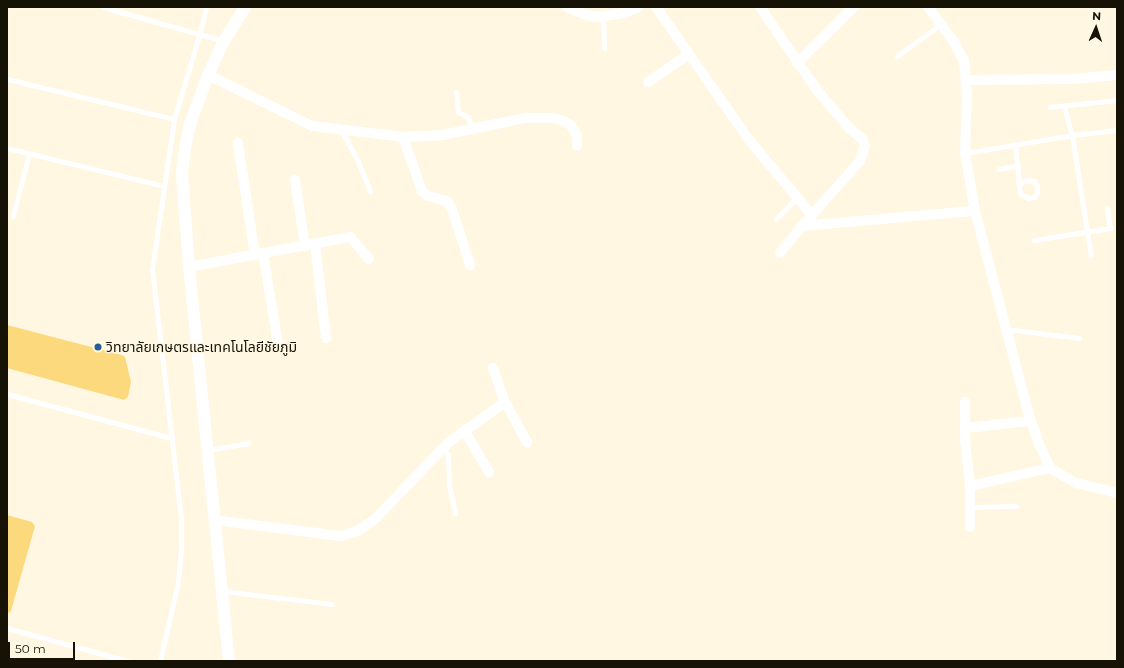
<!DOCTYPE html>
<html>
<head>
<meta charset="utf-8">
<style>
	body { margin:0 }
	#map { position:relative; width:1124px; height:668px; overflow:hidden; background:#fff7e2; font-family:Montserrat,"Noto Sans Thai",sans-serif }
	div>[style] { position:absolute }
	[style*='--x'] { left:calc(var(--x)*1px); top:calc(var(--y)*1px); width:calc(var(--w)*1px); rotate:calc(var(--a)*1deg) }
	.water>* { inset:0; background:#fcd97d }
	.service>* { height:5px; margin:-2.5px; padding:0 2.5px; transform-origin:2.5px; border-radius:2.5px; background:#fff }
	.minor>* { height:10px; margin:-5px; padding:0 5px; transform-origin:5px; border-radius:5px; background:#fff }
	.tertiary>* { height:12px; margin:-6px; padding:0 6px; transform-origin:6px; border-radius:6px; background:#fff }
	.dots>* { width:11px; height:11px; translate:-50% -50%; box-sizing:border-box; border:2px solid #fff7e2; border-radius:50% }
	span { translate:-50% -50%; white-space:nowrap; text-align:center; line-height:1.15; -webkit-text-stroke:3px #fff7e2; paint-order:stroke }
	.poi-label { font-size:14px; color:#171206 }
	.left { translate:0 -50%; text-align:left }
	.frame { position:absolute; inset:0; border:8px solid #171206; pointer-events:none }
	.north { position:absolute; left:1076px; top:8px; width:40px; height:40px; -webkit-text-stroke:3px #fff7e2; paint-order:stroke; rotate:3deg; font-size:11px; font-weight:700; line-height:16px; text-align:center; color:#171206 }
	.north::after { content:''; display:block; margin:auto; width:14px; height:18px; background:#171206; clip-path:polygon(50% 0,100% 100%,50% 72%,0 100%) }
	.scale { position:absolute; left:8px; top:642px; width:67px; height:18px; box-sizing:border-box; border:2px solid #171206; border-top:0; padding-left:5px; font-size:12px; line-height:14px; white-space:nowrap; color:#171206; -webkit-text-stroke:3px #fff7e2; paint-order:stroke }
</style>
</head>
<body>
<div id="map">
	<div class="water">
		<i style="clip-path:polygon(7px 325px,122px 355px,125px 357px,131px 382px,128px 397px,124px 400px,7px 368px)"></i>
		<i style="clip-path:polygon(7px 515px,32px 522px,35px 526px,11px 611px,7px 614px)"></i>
	</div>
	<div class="service">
		<i style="--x:103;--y:7;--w:126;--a:15.7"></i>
		<i style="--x:603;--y:16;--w:32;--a:88"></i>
		<i style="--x:897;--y:56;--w:54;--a:-36"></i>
		<i style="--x:7;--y:79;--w:172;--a:13.5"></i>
		<i style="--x:456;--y:92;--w:20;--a:84"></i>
		<i style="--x:458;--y:112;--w:11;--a:27"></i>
		<i style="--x:468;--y:117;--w:14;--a:69"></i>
		<i style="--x:1064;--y:106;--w:30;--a:75"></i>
		<i style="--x:1072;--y:135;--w:122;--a:81.1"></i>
		<i style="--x:1050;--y:107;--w:67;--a:-6"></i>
		<i style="--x:341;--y:130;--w:33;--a:61"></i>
		<i style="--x:357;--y:159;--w:35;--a:68"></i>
		<i style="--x:1015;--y:145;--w:49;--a:84.2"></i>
		<i style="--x:1020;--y:194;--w:9;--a:27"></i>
		<i style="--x:1028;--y:198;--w:6;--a:-9"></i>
		<i style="--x:1034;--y:197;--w:5;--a:-53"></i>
		<i style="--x:1037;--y:193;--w:7;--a:-90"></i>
		<i style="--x:1037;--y:186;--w:6;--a:-121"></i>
		<i style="--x:1034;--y:181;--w:8;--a:-173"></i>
		<i style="--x:1026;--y:180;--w:7;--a:146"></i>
		<i style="--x:7;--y:148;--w:162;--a:13.6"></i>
		<i style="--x:965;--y:153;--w:109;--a:-9.5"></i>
		<i style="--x:1072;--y:135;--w:45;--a:-6.3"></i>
		<i style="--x:999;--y:169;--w:20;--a:-11"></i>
		<i style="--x:13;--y:216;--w:65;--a:-75.7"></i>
		<i style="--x:776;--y:219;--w:30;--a:-46"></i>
		<i style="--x:1034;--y:240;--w:77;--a:-9"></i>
		<i style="--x:1110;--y:228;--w:20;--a:-99"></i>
		<i style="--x:1006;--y:329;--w:74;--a:7"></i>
		<i style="--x:7;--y:394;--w:170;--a:15"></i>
		<i style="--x:443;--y:448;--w:9;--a:54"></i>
		<i style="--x:448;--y:455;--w:30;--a:88"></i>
		<i style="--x:449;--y:485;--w:29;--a:78"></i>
		<i style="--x:208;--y:450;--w:41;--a:-9.9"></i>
		<i style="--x:971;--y:507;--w:45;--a:-1.3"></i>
		<i style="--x:223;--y:591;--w:109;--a:6.9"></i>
		<i style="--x:7;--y:628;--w:125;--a:15.3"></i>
		<i style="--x:160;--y:661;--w:81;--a:-77.2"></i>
		<i style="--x:178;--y:582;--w:37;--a:-85"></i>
		<i style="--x:181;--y:545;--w:26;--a:-90"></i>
		<i style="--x:181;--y:519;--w:251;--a:-96.6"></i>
		<i style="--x:152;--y:270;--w:153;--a:-81.7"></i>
		<i style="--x:174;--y:119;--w:90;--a:-73.2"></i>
		<i style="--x:200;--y:33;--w:27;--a:-77"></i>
	</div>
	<div class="minor">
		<i style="--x:567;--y:7;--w:22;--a:22"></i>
		<i style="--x:587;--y:15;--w:10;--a:11"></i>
		<i style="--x:597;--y:17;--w:27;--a:-8"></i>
		<i style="--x:624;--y:13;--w:16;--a:-22"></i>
		<i style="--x:656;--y:7;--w:162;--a:55"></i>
		<i style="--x:749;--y:140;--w:98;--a:50"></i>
		<i style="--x:760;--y:7;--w:101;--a:55.5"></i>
		<i style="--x:817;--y:90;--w:50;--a:49.9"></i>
		<i style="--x:849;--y:128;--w:17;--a:40"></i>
		<i style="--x:862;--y:139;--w:8;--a:67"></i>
		<i style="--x:865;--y:146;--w:16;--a:108"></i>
		<i style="--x:860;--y:161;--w:87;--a:131.7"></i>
		<i style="--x:928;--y:7;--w:44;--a:53.4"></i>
		<i style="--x:954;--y:42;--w:21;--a:62"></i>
		<i style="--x:964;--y:61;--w:36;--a:85"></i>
		<i style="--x:967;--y:97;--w:56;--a:92"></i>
		<i style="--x:965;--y:153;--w:59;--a:80.2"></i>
		<i style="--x:975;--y:211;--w:208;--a:75.2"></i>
		<i style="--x:1028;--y:412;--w:34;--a:71"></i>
		<i style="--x:1039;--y:444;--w:26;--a:65"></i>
		<i style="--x:1050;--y:468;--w:6;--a:31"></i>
		<i style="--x:1055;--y:471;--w:24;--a:30"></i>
		<i style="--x:1076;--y:483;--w:42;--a:13.7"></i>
		<i style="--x:797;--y:63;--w:80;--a:-44.5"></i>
		<i style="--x:208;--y:75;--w:116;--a:26.1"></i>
		<i style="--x:312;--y:126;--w:92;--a:6.9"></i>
		<i style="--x:403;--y:137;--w:40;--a:-2.9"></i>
		<i style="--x:443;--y:135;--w:84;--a:-11.7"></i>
		<i style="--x:525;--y:118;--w:25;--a:0"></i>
		<i style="--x:550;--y:118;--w:11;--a:10"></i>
		<i style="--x:561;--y:120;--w:11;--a:27"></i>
		<i style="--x:571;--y:125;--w:13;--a:61"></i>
		<i style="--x:577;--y:136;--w:10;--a:90"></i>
		<i style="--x:966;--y:80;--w:106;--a:-0.5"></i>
		<i style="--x:1072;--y:79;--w:45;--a:-5.1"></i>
		<i style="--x:648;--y:82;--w:50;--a:-34.3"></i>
		<i style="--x:403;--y:137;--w:57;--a:70.6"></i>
		<i style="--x:422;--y:191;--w:8;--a:40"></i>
		<i style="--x:428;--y:196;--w:20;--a:15"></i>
		<i style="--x:447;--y:201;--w:9;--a:58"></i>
		<i style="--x:452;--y:209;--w:59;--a:72.2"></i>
		<i style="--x:238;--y:143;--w:113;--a:81.4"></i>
		<i style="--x:295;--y:180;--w:67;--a:81.4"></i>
		<i style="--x:315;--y:244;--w:95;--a:83.3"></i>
		<i style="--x:263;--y:253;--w:92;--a:80.6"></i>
		<i style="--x:780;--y:253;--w:35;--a:-51"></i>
		<i style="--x:802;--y:226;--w:174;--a:-5"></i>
		<i style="--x:189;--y:267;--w:164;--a:-10.6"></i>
		<i style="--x:350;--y:237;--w:29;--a:49"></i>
		<i style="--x:493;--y:368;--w:36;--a:71"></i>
		<i style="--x:505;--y:402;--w:46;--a:61.2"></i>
		<i style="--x:965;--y:402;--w:38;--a:90"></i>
		<i style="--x:965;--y:440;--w:46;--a:83.8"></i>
		<i style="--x:970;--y:486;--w:82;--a:-12.7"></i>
		<i style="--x:965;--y:428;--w:66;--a:-6.1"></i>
		<i style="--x:464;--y:430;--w:49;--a:59.2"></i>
		<i style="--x:970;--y:486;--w:41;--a:90"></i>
		<i style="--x:215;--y:520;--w:127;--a:7.2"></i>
		<i style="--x:341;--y:536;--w:19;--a:-18"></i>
		<i style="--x:359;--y:530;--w:21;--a:-35"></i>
		<i style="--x:376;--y:518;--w:104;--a:-46.2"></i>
		<i style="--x:448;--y:443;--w:70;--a:-35.7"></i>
	</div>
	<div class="tertiary">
		<i style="--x:229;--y:661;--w:396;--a:-95.8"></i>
		<i style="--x:189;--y:267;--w:94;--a:-94.3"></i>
		<i style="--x:182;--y:173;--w:25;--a:-83"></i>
		<i style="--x:185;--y:148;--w:25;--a:-78"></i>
		<i style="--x:190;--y:124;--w:52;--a:-69.8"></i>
		<i style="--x:208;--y:75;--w:38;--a:-65"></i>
		<i style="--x:224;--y:41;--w:40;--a:-58"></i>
	</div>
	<div class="dots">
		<i style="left:98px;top:347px;background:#245e95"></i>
	</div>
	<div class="poi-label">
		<span class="left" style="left:106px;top:347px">วิทยาลัยเกษตรและเทคโนโลยีชัยภูมิ</span>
	</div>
	<div class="frame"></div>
	<div class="north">N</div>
	<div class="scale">50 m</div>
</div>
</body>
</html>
